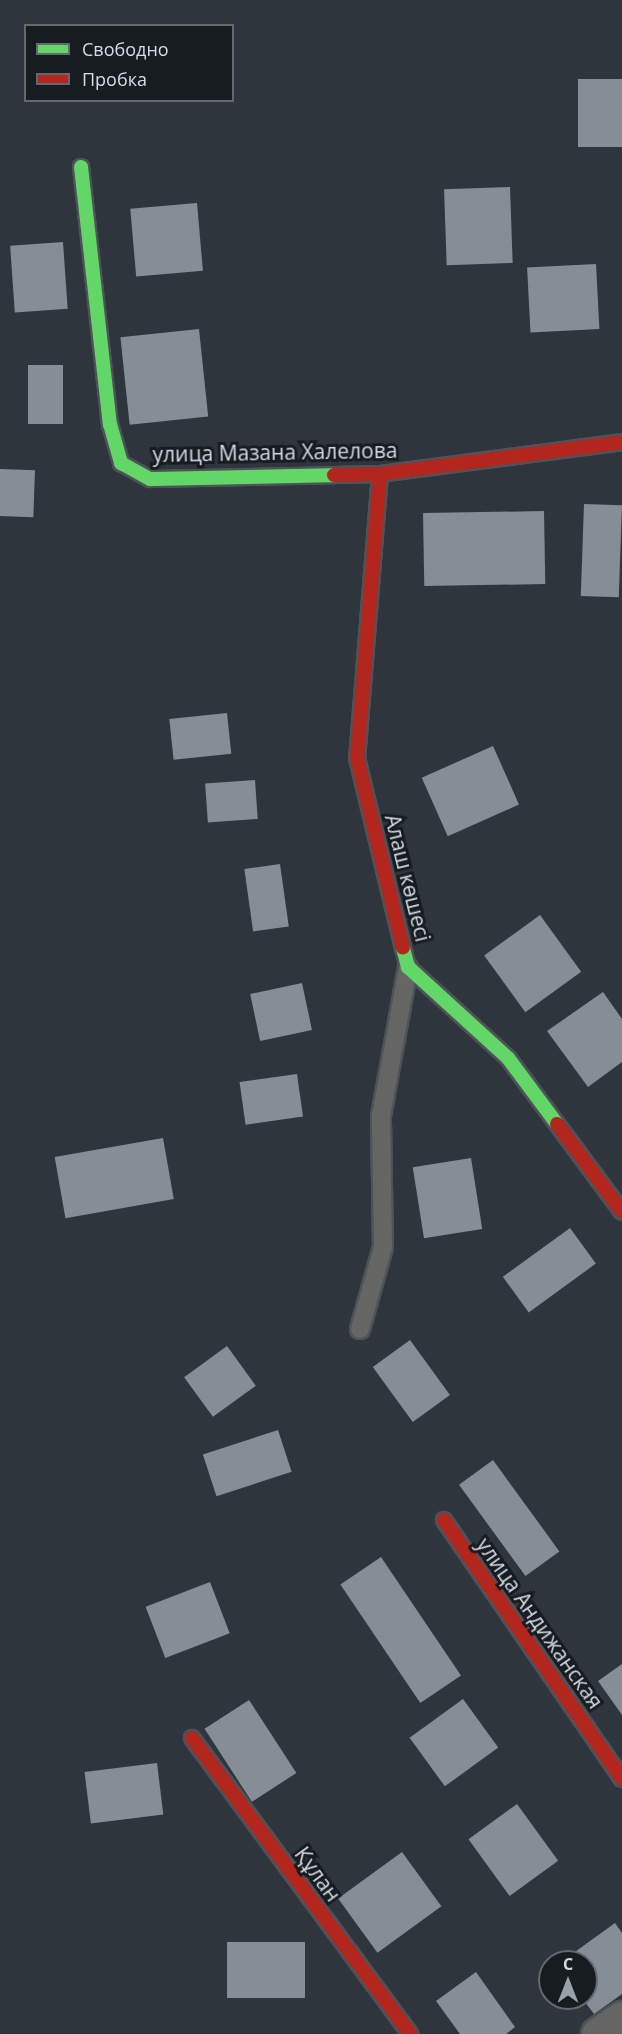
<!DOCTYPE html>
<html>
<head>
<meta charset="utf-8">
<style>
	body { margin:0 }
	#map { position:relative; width:622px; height:2034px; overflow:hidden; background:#2f353c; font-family:"Open Sans",sans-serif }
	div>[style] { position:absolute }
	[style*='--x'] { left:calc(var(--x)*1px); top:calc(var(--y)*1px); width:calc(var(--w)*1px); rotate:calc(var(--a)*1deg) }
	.building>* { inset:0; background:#858e97; transform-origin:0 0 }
	.roads { filter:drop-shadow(2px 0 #4e5359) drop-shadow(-2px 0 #4e5359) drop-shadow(0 2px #4e5359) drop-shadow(0 -2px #4e5359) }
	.lane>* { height:18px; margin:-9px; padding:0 9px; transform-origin:9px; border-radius:9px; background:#656564 }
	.street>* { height:33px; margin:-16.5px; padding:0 16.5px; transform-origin:16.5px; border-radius:16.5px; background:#656564 }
	.fast>* { height:14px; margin:-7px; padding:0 7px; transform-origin:7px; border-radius:7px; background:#63d668 }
	.jam>* { height:14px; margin:-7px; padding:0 7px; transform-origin:7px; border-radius:7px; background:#b3261e }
	span { translate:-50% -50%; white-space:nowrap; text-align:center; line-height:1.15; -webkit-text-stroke:6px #171c21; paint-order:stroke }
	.street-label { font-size:21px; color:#d5dce4 }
	.legend { position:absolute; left:24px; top:24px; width:210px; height:78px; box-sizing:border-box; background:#171c21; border:2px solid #63696f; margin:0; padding:8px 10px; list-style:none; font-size:18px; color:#d5dce4 }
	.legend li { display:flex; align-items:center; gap:12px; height:30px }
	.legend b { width:30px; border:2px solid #63696f }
	.north { position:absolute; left:538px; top:1950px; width:60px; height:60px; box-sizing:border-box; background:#171c21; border:2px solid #63696f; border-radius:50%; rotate:0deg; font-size:16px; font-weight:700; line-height:24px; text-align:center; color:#d5dce4 }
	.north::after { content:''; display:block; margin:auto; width:21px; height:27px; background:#9ba2a9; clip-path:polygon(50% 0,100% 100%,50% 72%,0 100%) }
</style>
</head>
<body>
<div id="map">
	<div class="building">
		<i style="left:578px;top:79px;width:44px;height:68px"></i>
		<i style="left:510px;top:187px;width:76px;height:66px;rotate:88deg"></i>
		<i style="left:197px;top:203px;width:68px;height:67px;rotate:85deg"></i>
		<i style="left:63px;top:242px;width:67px;height:53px;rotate:86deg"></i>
		<i style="left:596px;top:264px;width:65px;height:69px;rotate:87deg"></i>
		<i style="left:199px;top:329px;width:88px;height:79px;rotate:84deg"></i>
		<i style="left:28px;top:365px;width:35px;height:59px"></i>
		<i style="left:0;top:469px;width:35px;height:47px;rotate:2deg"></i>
		<i style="left:584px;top:504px;width:38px;height:92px;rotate:2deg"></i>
		<i style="left:544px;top:511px;width:73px;height:121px;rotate:89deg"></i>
		<i style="left:227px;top:713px;width:41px;height:58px;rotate:84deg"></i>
		<i style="left:493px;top:746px;width:64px;height:78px;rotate:66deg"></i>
		<i style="left:255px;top:780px;width:39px;height:50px;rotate:86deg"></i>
		<i style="left:280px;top:864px;width:63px;height:36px;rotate:82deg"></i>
		<i style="left:540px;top:915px;width:70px;height:69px;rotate:54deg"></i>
		<i style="left:302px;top:983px;width:48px;height:53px;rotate:78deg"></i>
		<i style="clip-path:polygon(603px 992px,622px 1019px,622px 1062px,588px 1087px,547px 1031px)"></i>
		<i style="left:297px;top:1074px;width:43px;height:58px;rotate:82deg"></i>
		<i style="left:163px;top:1138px;width:62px;height:110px;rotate:80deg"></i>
		<i style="left:471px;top:1158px;width:72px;height:59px;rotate:81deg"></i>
		<i style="left:570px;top:1228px;width:44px;height:83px;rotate:54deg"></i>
		<i style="left:410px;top:1340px;width:68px;height:46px;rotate:54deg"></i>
		<i style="left:227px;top:1346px;width:49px;height:53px;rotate:54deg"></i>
		<i style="left:278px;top:1430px;width:44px;height:79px;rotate:72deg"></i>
		<i style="left:493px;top:1460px;width:113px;height:42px;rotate:54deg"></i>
		<i style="left:381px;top:1557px;width:143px;height:49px;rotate:56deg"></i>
		<i style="left:210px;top:1582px;width:55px;height:69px;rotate:69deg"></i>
		<i style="clip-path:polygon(622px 1664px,622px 1715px,598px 1681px)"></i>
		<i style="left:463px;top:1699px;width:60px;height:66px;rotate:54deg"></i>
		<i style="left:249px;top:1700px;width:87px;height:53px;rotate:57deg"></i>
		<i style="left:157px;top:1763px;width:52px;height:73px;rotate:83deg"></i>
		<i style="left:517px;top:1804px;width:70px;height:60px;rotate:54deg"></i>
		<i style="left:402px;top:1852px;width:67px;height:79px;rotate:54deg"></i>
		<i style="clip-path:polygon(615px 1923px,622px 1933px,622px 1994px,594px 2014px,582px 1998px,586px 1998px,586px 1962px,561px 1962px)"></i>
		<i style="left:227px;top:1942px;width:78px;height:56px"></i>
		<i style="clip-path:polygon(476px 1972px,515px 2027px,506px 2034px,460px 2034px,436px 2001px)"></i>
	</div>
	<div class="roads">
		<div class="lane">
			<i style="--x:360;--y:1329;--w:85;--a:-74.3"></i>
			<i style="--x:383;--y:1247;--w:131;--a:-90.9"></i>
			<i style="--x:381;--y:1116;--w:151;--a:-79.7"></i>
		</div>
		<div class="street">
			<i style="--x:598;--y:2034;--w:29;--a:-34"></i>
		</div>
		<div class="fast">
			<i style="--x:81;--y:167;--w:259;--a:83.6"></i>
			<i style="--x:110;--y:424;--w:41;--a:74.2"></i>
			<i style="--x:121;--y:463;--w:33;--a:29"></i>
			<i style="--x:150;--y:479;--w:184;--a:-1.2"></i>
			<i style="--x:403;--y:948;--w:20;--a:75"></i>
			<i style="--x:408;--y:967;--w:135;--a:42.3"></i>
			<i style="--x:508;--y:1058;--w:82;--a:53.4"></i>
		</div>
		<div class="jam">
			<i style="--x:380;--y:474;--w:285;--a:94.6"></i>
			<i style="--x:357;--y:758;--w:195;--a:76.4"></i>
			<i style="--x:334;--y:475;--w:46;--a:-1.2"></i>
			<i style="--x:380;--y:474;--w:244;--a:-7.5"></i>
			<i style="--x:557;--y:1124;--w:109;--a:53.5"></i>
			<i style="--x:444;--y:1520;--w:314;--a:55.5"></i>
			<i style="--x:192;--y:1738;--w:368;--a:53.6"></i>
		</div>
	</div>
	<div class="street-label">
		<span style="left:275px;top:452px;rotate:-1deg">улица Мазана Халелова</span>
		<span style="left:408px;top:878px;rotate:76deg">Алаш көшесі</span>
		<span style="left:540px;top:1623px;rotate:55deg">улица Андижанская</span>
		<span style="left:318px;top:1874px;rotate:54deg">Құлан</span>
	</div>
	<ul class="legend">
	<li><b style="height:8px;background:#63d668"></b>Свободно</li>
	<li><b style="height:8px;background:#b3261e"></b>Пробка</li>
	</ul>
	<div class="north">С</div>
</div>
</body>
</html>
